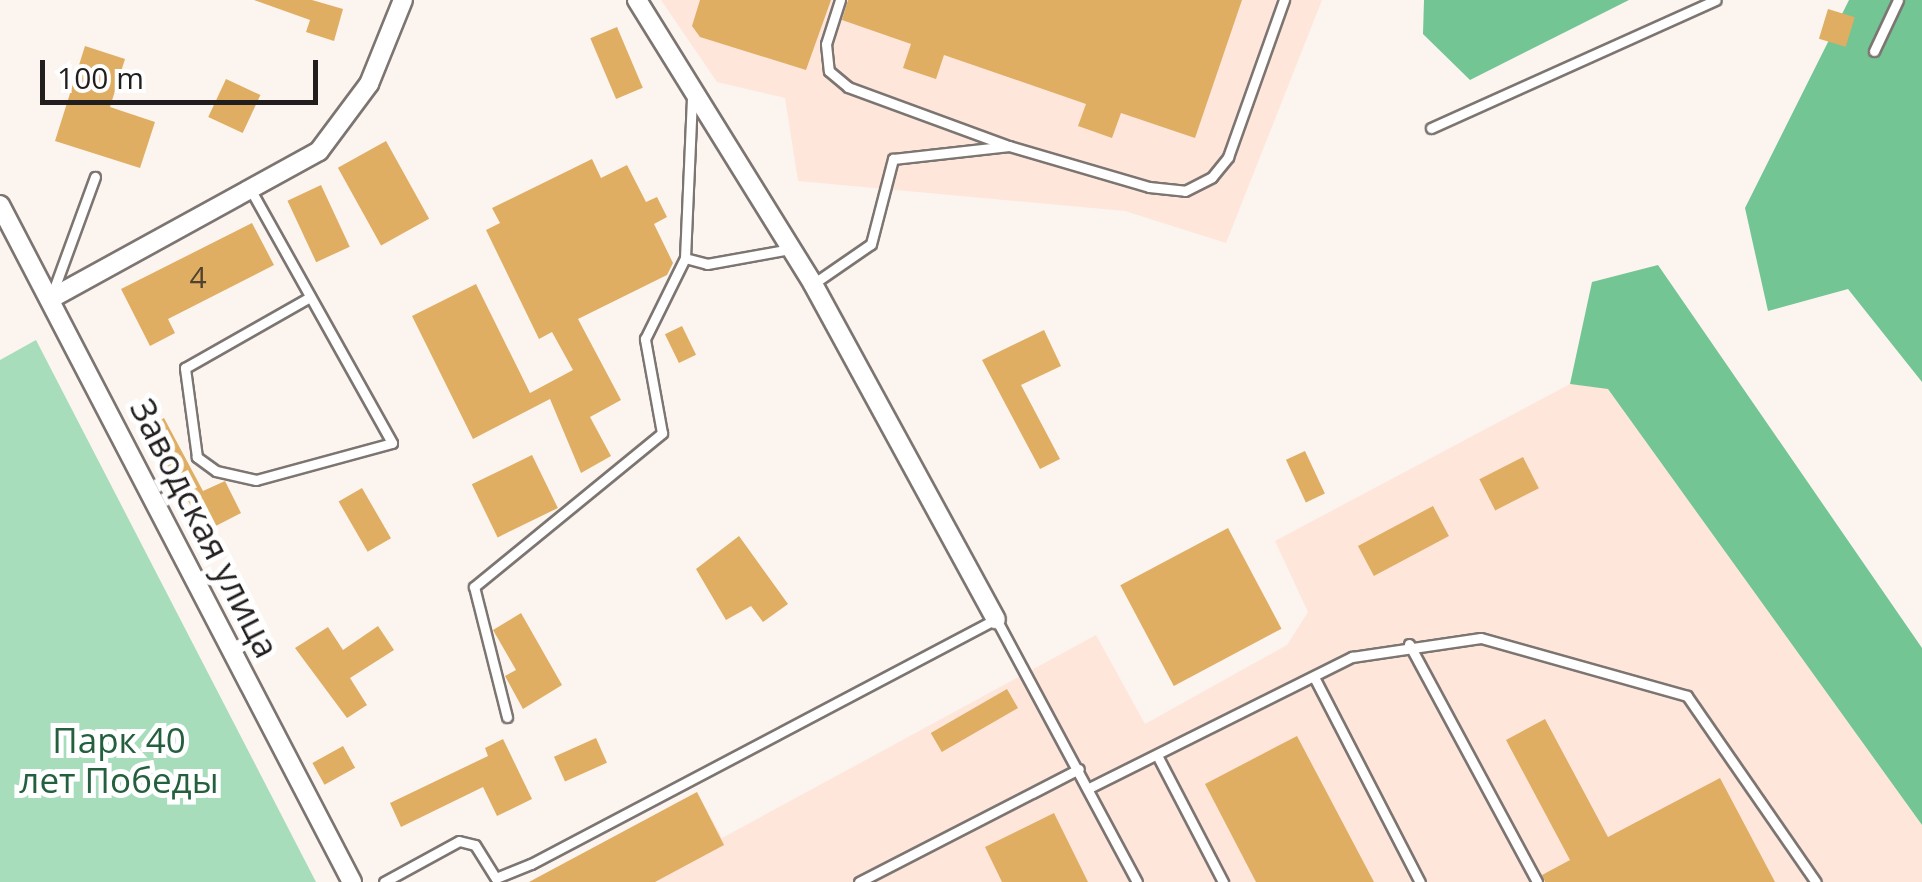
<!DOCTYPE html>
<html>
<head>
<meta charset="utf-8">
<style>
	body { margin:0 }
	#map { position:relative; width:1922px; height:882px; overflow:hidden; background:#fcf4ef; font-family:"Open Sans",sans-serif }
	div>[style] { position:absolute }
	[style*='--x'] { left:calc(var(--x)*1px); top:calc(var(--y)*1px); width:calc(var(--w)*1px); rotate:calc(var(--a)*1deg) }
	.industrial>* { inset:0; background:#fee6db }
	.green>* { inset:0; background:#a7ddba }
	.forest>* { inset:0; background:#73c593 }
	.building>* { inset:0; background:#dfae63; transform-origin:0 0 }
	.roads { filter:drop-shadow(2px 0 #7c7571) drop-shadow(-2px 0 #7c7571) drop-shadow(0 2px #7c7571) drop-shadow(0 -2px #7c7571) }
	.service>* { height:9px; margin:-4.5px; padding:0 4.5px; transform-origin:4.5px; border-radius:4.5px; background:#fff }
	.minor>* { height:18px; margin:-9px; padding:0 9px; transform-origin:9px; border-radius:9px; background:#fff }
	span { translate:-50% -50%; white-space:nowrap; text-align:center; line-height:1.15; -webkit-text-stroke:10px #fff; paint-order:stroke }
	.number-label { font-size:30px; color:#50422e }
	.number-label span { -webkit-text-stroke-width:0 }
	.street-label { font-size:35px; color:#211e1d }
	.park-label { font-size:35px; color:#24603e }
	.scale { position:absolute; left:40px; top:60px; width:278px; height:45px; box-sizing:border-box; border:5px solid #211e1d; border-top:0; padding-left:12px; font-size:30px; line-height:35px; white-space:nowrap; color:#211e1d; -webkit-text-stroke:8px #fff; paint-order:stroke }
</style>
</head>
<body>
<div id="map">
	<div class="industrial">
		<i style="clip-path:polygon(661px 0,1322px 0,1226px 243px,1125px 211px,798px 181px,785px 98px,717px 82px)"></i>
		<i style="clip-path:polygon(1570px 384px,1608px 388px,1922px 825px,1922px 882px,529px 882px,697px 792px,722px 838px,1096px 635px,1145px 724px,1287px 645px,1308px 612px,1275px 541px)"></i>
	</div>
	<div class="green">
		<i style="clip-path:polygon(36px 340px,316px 882px,0 882px,0 360px)"></i>
	</div>
	<div class="forest">
		<i style="clip-path:polygon(1424px 0,1629px 0,1470px 80px,1423px 34px)"></i>
		<i style="clip-path:polygon(1849px 0,1922px 0,1922px 382px,1848px 289px,1768px 311px,1745px 208px)"></i>
		<i style="clip-path:polygon(1658px 265px,1922px 648px,1922px 825px,1608px 389px,1570px 384px,1592px 282px)"></i>
	</div>
	<div class="building">
		<i style="clip-path:polygon(254px 0,312px 0,343px 9px,334px 41px,306px 32px,310px 20px)"></i>
		<i style="clip-path:polygon(700px 0,831px 0,806px 70px,700px 37px,692px 26px)"></i>
		<i style="clip-path:polygon(848px 0,1242px 0,1195px 138px,1121px 113px,1112px 138px,1078px 126px,1086px 104px,944px 55px,936px 79px,903px 68px,911px 44px,842px 20px)"></i>
		<i style="left:1828px;top:9px;width:28px;height:31px;rotate:17deg"></i>
		<i style="left:617px;top:27px;width:66px;height:29px;rotate:67deg"></i>
		<i style="clip-path:polygon(85px 46px,125px 59px,110px 107px,155px 122px,140px 168px,55px 141px)"></i>
		<i style="left:226px;top:79px;width:38px;height:42px;rotate:25deg"></i>
		<i style="left:386px;top:141px;width:89px;height:55px;rotate:61deg"></i>
		<i style="clip-path:polygon(592px 159px,601px 178px,627px 165px,646px 202px,657px 197px,667px 217px,654px 224px,673px 263px,667px 275px,578px 319px,621px 400px,590px 417px,611px 456px,581px 473px,550px 399px,473px 439px,412px 316px,476px 284px,530px 393px,573px 370px,552px 332px,539px 339px,486px 230px,500px 223px,492px 208px)"></i>
		<i style="left:321px;top:185px;width:68px;height:37px;rotate:65deg"></i>
		<i style="clip-path:polygon(252px 223px,274px 265px,168px 319px,175px 333px,150px 346px,121px 289px)"></i>
		<i style="left:682px;top:326px;width:32px;height:19px;rotate:64deg"></i>
		<i style="clip-path:polygon(1044px 330px,1061px 366px,1021px 385px,1060px 459px,1040px 469px,982px 360px)"></i>
		<i style="clip-path:polygon(164px 418px,203px 491px,225px 481px,241px 513px,206px 531px,145px 429px)"></i>
		<i style="left:1305px;top:451px;width:47px;height:21px;rotate:65deg"></i>
		<i style="left:532px;top:455px;width:59px;height:67px;rotate:64deg"></i>
		<i style="left:1523px;top:457px;width:35px;height:49px;rotate:63deg"></i>
		<i style="left:362px;top:488px;width:58px;height:27px;rotate:60deg"></i>
		<i style="left:1433px;top:506px;width:34px;height:85px;rotate:62deg"></i>
		<i style="left:1228px;top:528px;width:114px;height:122px;rotate:62deg"></i>
		<i style="clip-path:polygon(739px 536px,788px 604px,763px 622px,751px 606px,726px 620px,696px 569px)"></i>
		<i style="clip-path:polygon(521px 613px,562px 685px,523px 709px,505px 676px,516px 670px,493px 630px)"></i>
		<i style="clip-path:polygon(378px 626px,394px 650px,350px 678px,367px 705px,347px 718px,295px 648px,328px 627px,343px 650px)"></i>
		<i style="left:1007px;top:689px;width:22px;height:88px;rotate:60deg"></i>
		<i style="clip-path:polygon(1545px 719px,1608px 837px,1720px 778px,1775px 882px,1545px 882px,1542px 875px,1570px 860px,1506px 740px)"></i>
		<i style="clip-path:polygon(1297px 736px,1374px 882px,1256px 882px,1205px 784px)"></i>
		<i style="left:596px;top:738px;width:27px;height:46px;rotate:66deg"></i>
		<i style="clip-path:polygon(503px 739px,532px 799px,497px 816px,483px 787px,401px 827px,390px 803px,488px 756px,485px 748px)"></i>
		<i style="left:343px;top:746px;width:25px;height:35px;rotate:61deg"></i>
		<i style="clip-path:polygon(697px 792px,724px 845px,655px 882px,529px 882px)"></i>
		<i style="clip-path:polygon(1054px 813px,1088px 882px,1002px 882px,985px 847px)"></i>
	</div>
	<div class="roads">
		<div class="service">
			<i style="--x:840;--y:0;--w:46;--a:107.7"></i>
			<i style="--x:826;--y:44;--w:27;--a:84"></i>
			<i style="--x:829;--y:71;--w:25;--a:40"></i>
			<i style="--x:848;--y:87;--w:168;--a:20.2"></i>
			<i style="--x:1874;--y:51;--w:56;--a:-64.8"></i>
			<i style="--x:1431;--y:128;--w:312;--a:-24.2"></i>
			<i style="--x:253;--y:194;--w:285;--a:60.8"></i>
			<i style="--x:392;--y:443;--w:141;--a:164.8"></i>
			<i style="--x:256;--y:480;--w:41;--a:-167.3"></i>
			<i style="--x:216;--y:471;--w:24;--a:-144"></i>
			<i style="--x:197;--y:457;--w:90;--a:-97.7"></i>
			<i style="--x:185;--y:368;--w:144;--a:-29.6"></i>
			<i style="--x:685;--y:258;--w:23;--a:15"></i>
			<i style="--x:707;--y:264;--w:84;--a:-10.2"></i>
			<i style="--x:813;--y:284;--w:70;--a:-34.6"></i>
			<i style="--x:871;--y:244;--w:88;--a:-75.5"></i>
			<i style="--x:893;--y:159;--w:117;--a:-6.4"></i>
			<i style="--x:1009;--y:146;--w:146;--a:16.3"></i>
			<i style="--x:1149;--y:187;--w:36;--a:6"></i>
			<i style="--x:1185;--y:191;--w:30;--a:-27"></i>
			<i style="--x:1212;--y:177;--w:26;--a:-51"></i>
			<i style="--x:1228;--y:157;--w:167;--a:-70.4"></i>
			<i style="--x:51;--y:297;--w:128;--a:-69.9"></i>
			<i style="--x:1409;--y:644;--w:270;--a:61.7"></i>
			<i style="--x:1314;--y:677;--w:231;--a:62.7"></i>
			<i style="--x:507;--y:717;--w:134;--a:-104.2"></i>
			<i style="--x:474;--y:587;--w:243;--a:-39.3"></i>
			<i style="--x:662;--y:433;--w:96;--a:-100.3"></i>
			<i style="--x:645;--y:339;--w:90;--a:-63.7"></i>
			<i style="--x:685;--y:258;--w:161;--a:-87.5"></i>
			<i style="--x:1159;--y:759;--w:139;--a:62.5"></i>
			<i style="--x:1089;--y:788;--w:294;--a:-26.5"></i>
			<i style="--x:1352;--y:657;--w:130;--a:-8.4"></i>
			<i style="--x:1481;--y:638;--w:214;--a:15.7"></i>
			<i style="--x:1687;--y:696;--w:226;--a:55.3"></i>
			<i style="--x:384;--y:882;--w:85;--a:-28.7"></i>
			<i style="--x:459;--y:841;--w:16;--a:14"></i>
			<i style="--x:475;--y:845;--w:39;--a:58"></i>
			<i style="--x:496;--y:878;--w:38;--a:-22"></i>
			<i style="--x:531;--y:864;--w:526;--a:-27.78"></i>
			<i style="--x:996;--y:619;--w:298;--a:61.8"></i>
			<i style="--x:859;--y:882;--w:247;--a:-27.2"></i>
		</div>
		<div class="minor">
			<i style="--x:637;--y:0;--w:334;--a:58.2"></i>
			<i style="--x:813;--y:284;--w:382;--a:61.4"></i>
			<i style="--x:0;--y:205;--w:763;--a:62.53"></i>
			<i style="--x:50;--y:299;--w:307;--a:-28.8"></i>
			<i style="--x:319;--y:151;--w:84;--a:-53.3"></i>
			<i style="--x:369;--y:84;--w:91;--a:-68"></i>
		</div>
	</div>
	<div class="number-label">
		<span style="left:198px;top:277px">4</span>
	</div>
	<div class="street-label">
		<span style="left:205px;top:528px;rotate:63deg">Заводская улица</span>
	</div>
	<div class="park-label">
		<span style="left:119px;top:760px">Парк 40<br>лет Победы</span>
	</div>
	<div class="scale">100 m</div>
</div>
</body>
</html>
